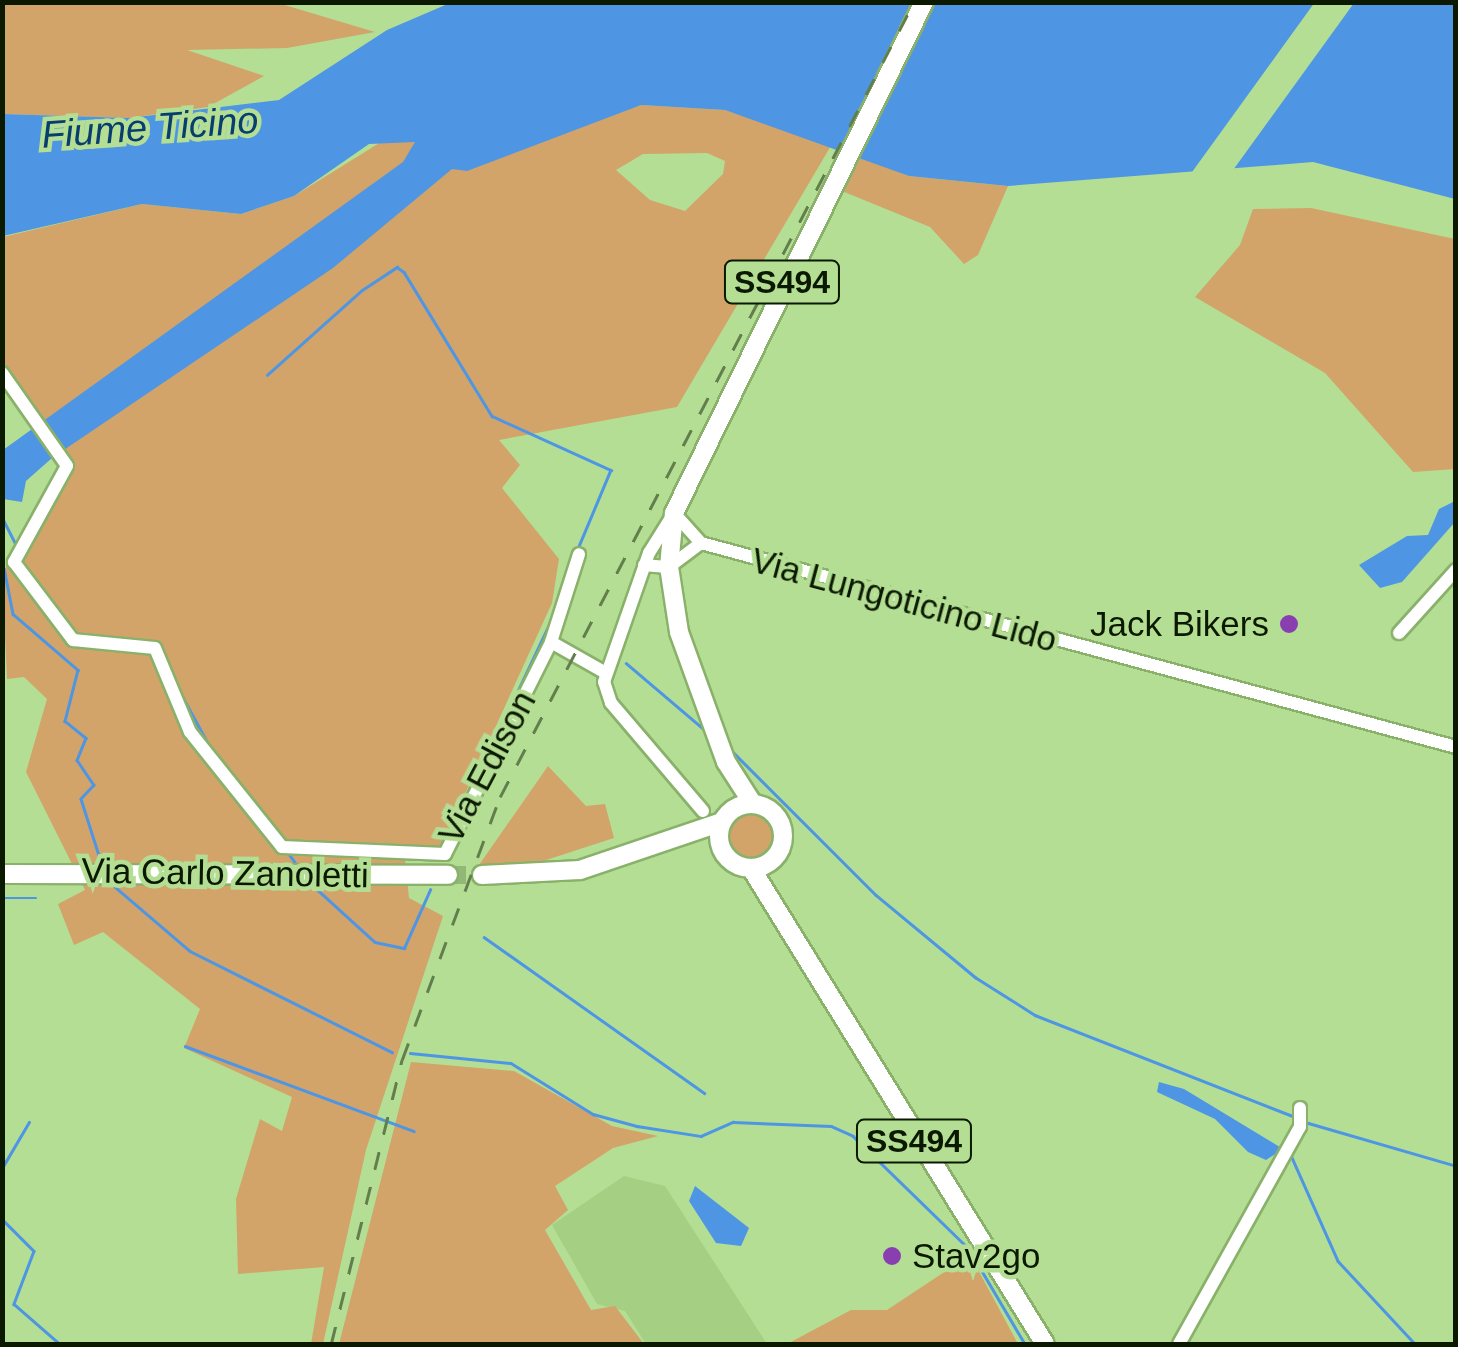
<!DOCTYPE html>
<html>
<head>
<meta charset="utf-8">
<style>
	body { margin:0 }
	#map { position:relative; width:1458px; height:1347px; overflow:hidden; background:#b4de94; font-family:Helvetica,sans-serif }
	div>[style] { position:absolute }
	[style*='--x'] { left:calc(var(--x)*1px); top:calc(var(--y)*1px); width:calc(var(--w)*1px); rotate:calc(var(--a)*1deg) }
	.built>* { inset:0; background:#a5d083 }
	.green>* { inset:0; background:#d2a469 }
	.round { border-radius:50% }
	.water>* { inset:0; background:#4e96e4 }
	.pier>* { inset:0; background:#b4de94 }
	.stream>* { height:2.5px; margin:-1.25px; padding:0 1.25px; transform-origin:1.25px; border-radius:1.25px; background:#4e96e4 }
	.major-tunnel>* { height:18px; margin-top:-9px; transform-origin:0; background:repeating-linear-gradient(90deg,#92b776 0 18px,transparent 0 27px) }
	.roads { filter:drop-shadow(2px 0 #89b16a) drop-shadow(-2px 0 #89b16a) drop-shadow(0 2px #89b16a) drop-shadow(0 -2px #89b16a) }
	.minor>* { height:12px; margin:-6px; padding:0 6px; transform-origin:6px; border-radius:6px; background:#fff }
	.major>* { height:18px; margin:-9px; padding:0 9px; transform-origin:9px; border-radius:9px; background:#fff }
	.major>.ring { margin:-9px; padding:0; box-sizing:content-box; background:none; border:18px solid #fff; border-radius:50% }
	.rail>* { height:2.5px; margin-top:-1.25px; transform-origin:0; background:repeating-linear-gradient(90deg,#627e4c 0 18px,transparent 0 36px) }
	.dots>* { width:28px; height:28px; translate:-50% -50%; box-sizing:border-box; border:5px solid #b4de94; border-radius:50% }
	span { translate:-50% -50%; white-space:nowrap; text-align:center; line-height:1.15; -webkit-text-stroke:9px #b4de94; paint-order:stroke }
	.shield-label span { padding:2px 8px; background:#b4de94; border:2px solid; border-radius:8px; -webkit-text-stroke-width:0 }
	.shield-label { font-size:32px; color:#0b1900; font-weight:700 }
	.street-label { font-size:35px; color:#0b1900 }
	.poi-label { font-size:35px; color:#0b1900 }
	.right { translate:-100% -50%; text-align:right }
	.left { translate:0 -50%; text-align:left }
	.water-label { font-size:38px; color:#083d6f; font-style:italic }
	.frame { position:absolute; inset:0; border:5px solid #0b1900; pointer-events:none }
</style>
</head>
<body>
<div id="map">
	<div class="built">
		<i style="clip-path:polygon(624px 1176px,665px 1186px,767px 1344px,646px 1344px,625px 1311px,597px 1304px,552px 1225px)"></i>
	</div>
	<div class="green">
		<i style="clip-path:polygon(2px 3px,278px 3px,375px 32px,287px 48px,187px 50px,264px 76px,208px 107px,129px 118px,3px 114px)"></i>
		<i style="clip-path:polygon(evenodd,641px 105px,725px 110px,832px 144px,677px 407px,499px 440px,520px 465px,502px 488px,559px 559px,552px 603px,439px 851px,404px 849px,409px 898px,443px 916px,366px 1150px,323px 1344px,311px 1344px,324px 1267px,238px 1274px,236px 1199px,260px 1119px,282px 1131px,292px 1097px,184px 1048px,200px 1009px,103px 932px,74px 945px,58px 904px,85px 890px,26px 772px,47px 699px,24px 677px,7px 679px,2px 570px,20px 560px,72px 464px,3px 366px,3px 237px,142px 204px,241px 214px,294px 196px,389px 137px,583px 122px,641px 105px,707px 153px,725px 161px,723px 174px,685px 211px,650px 200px,616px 170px,643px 154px,707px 153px)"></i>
		<i style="clip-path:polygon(856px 154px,909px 176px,1008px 186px,978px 255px,964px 264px,930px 227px,837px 189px)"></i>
		<i style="clip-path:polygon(1311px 208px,1455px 239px,1455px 469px,1413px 472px,1325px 373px,1195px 297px,1240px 245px,1253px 209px)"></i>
		<i style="clip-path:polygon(548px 766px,586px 806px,605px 804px,614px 838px,540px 862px,479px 865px)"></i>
		<i class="round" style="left:726px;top:811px;width:48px;height:48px"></i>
		<i style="clip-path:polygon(411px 1062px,514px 1071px,612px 1126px,658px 1136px,613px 1148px,555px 1186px,568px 1210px,545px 1230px,591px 1310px,615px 1306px,644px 1344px,339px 1344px)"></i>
		<i style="clip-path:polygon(970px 1255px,1018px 1344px,787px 1344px,851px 1310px,887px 1310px)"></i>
	</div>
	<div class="water">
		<i style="clip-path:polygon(450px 3px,1455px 3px,1455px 199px,1313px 162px,1008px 186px,909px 176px,725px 110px,641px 105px,467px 171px,452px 169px,333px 268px,52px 458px,26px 481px,22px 502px,3px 499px,3px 450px,403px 162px,415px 142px,369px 144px,294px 196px,241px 214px,142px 204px,3px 236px,3px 114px,129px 118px,279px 100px,387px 30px)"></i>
		<i style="clip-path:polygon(1455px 501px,1455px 522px,1402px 582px,1380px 588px,1359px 565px,1407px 536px,1428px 535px,1439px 509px)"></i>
		<i style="clip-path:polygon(1159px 1082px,1184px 1089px,1283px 1149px,1266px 1160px,1248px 1152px,1215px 1119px,1157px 1092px)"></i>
		<i style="clip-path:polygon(695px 1186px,749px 1228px,741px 1246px,716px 1243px,689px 1201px)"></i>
	</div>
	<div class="pier">
		<i style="clip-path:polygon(1315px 2px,1354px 3px,1228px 177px,1187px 179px)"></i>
	</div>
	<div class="stream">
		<i style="--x:267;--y:375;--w:127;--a:-41.8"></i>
		<i style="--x:362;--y:290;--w:42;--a:-33.3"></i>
		<i style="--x:397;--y:267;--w:9;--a:36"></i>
		<i style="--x:404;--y:272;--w:169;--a:58.6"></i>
		<i style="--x:492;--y:416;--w:131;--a:24.4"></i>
		<i style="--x:611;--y:470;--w:132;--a:112.7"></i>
		<i style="--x:2;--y:517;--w:34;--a:63"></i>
		<i style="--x:4;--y:568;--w:47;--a:78.9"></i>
		<i style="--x:13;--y:614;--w:86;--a:40.7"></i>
		<i style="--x:78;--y:670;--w:53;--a:104.3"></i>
		<i style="--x:65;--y:721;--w:27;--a:39"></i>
		<i style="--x:86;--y:738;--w:24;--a:112"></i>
		<i style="--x:77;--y:760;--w:30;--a:56"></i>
		<i style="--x:94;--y:785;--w:19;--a:133"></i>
		<i style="--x:81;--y:799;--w:72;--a:72.3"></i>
		<i style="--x:116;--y:638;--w:32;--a:5"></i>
		<i style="--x:626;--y:663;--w:104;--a:40.3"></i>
		<i style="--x:178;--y:688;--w:67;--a:61.5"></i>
		<i style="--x:731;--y:750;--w:205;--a:45"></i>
		<i style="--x:876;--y:895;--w:129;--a:39.6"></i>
		<i style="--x:975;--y:977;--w:71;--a:32.3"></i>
		<i style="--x:1035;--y:1015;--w:277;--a:21.4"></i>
		<i style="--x:485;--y:760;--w:157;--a:-64.7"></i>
		<i style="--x:289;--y:854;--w:17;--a:54"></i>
		<i style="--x:107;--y:880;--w:109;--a:40.5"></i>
		<i style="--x:190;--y:951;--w:226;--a:26.6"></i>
		<i style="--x:309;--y:882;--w:89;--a:42.3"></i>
		<i style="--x:375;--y:942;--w:30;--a:12"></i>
		<i style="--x:404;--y:948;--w:64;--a:-65.9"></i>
		<i style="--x:2;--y:898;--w:34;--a:0"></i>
		<i style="--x:484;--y:937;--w:270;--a:35.3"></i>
		<i style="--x:185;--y:1046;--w:244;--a:20.4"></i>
		<i style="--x:410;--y:1053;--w:101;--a:5.7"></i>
		<i style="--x:511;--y:1063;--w:97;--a:31.9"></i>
		<i style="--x:593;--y:1114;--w:46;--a:15.3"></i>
		<i style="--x:637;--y:1126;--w:65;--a:8.9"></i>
		<i style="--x:701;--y:1136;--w:35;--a:-24"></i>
		<i style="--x:733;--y:1122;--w:98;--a:2.3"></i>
		<i style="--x:831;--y:1126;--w:24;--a:24"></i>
		<i style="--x:853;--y:1136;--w:162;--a:44.2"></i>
		<i style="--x:969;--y:1249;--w:110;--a:59.5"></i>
		<i style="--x:1305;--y:1122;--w:157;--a:16.2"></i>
		<i style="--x:1290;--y:1153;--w:118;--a:66"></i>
		<i style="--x:1338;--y:1261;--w:113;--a:47.1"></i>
		<i style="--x:2;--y:1168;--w:53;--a:-59.6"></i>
		<i style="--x:2;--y:1219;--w:45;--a:45"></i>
		<i style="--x:34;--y:1251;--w:57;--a:110.7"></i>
		<i style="--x:14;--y:1304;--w:61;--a:41"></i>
	</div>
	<div class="major-tunnel">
		<i style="--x:448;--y:875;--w:34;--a:0"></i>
	</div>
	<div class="roads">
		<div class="minor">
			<i style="--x:2;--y:373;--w:113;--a:55"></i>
			<i style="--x:67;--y:466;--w:110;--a:118.9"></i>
			<i style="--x:14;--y:562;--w:98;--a:52.9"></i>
			<i style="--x:73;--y:640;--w:82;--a:5.6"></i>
			<i style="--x:155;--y:648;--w:91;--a:67.4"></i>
			<i style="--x:190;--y:732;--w:147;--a:51.3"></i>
			<i style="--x:282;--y:847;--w:163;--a:2.5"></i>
			<i style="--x:445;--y:854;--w:237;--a:-63.4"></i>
			<i style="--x:551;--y:642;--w:61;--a:29.5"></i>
			<i style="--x:644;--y:565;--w:25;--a:5"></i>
			<i style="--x:669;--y:567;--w:40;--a:-37"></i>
			<i style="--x:1399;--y:633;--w:85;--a:-47.9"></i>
			<i style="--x:551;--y:642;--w:92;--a:-72.3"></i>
			<i style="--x:703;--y:811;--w:142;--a:-130.4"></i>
			<i style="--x:611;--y:703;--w:22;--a:-108"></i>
			<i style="--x:604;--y:682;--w:137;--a:-70.8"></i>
			<i style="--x:649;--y:553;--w:47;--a:-58"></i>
			<i style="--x:674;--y:513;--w:40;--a:48"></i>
			<i style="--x:701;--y:543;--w:782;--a:15.12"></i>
			<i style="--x:1179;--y:1344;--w:248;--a:-60.9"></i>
			<i style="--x:1300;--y:1127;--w:19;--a:-90"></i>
		</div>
		<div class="major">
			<i style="--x:753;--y:804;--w:50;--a:-122.7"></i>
			<i style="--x:726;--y:762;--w:138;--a:-109.9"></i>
			<i style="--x:679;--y:632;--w:66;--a:-98.7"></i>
			<i style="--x:669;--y:567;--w:54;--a:-84.7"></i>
			<i style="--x:674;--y:513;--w:569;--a:-63.93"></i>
			<i class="ring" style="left:719px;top:804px;width:46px;height:46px"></i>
			<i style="--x:751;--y:868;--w:559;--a:58.3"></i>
			<i style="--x:2;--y:874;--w:446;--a:0.1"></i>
			<i style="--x:482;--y:875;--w:98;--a:-2.9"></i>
			<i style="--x:580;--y:870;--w:150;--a:-18.7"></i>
		</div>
	</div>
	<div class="rail">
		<i style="--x:331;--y:1344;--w:293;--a:-76"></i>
		<i style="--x:402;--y:1060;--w:281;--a:-69.6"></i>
		<i style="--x:500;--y:797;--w:896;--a:-62.49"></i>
	</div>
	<div class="dots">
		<i style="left:1289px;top:624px;background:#8a3fb1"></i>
		<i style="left:892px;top:1256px;background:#8a3fb1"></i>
	</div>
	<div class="shield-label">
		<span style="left:782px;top:282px">SS494</span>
		<span style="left:914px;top:1141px">SS494</span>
	</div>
	<div class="street-label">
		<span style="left:904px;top:600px;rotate:15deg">Via Lungoticino Lido</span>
		<span style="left:487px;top:767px;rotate:-62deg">Via Edison</span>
		<span style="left:225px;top:873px;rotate:1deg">Via Carlo Zanoletti</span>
	</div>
	<div class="poi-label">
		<span class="right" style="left:1269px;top:624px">Jack Bikers</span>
		<span class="left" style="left:912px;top:1256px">Stav2go</span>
	</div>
	<div class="water-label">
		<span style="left:150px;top:128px;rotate:-4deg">Fiume Ticino</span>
	</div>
	<div class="frame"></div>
</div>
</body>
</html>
